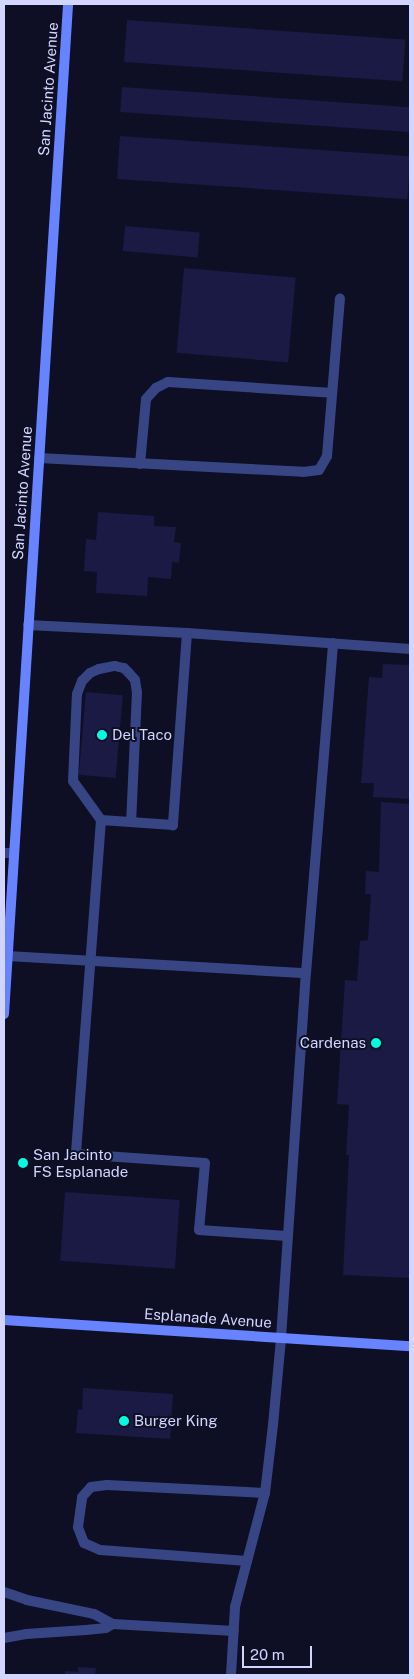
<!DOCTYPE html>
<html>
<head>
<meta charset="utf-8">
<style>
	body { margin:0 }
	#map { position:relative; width:414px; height:1679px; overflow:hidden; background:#0e0f24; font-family:"Public Sans",sans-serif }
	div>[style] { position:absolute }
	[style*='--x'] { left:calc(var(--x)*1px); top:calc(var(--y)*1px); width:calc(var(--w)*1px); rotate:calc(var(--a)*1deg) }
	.building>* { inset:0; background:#1a1a45; transform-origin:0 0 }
	.service>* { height:10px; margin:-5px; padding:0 5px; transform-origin:5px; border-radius:5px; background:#384584 }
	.secondary>* { height:10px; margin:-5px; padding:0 5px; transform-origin:5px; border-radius:5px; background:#6883ff }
	.dots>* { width:14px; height:14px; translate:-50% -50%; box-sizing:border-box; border:2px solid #0e0f24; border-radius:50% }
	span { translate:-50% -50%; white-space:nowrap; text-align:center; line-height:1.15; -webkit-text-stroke:4px #0e0f24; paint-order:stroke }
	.street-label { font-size:15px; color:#d1d5ff }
	.poi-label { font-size:15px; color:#d1d5ff }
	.left { translate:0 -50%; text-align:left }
	.right { translate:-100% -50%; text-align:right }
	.frame { position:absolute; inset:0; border:5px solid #d1d5ff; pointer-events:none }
	.scale { position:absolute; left:242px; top:1646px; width:70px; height:22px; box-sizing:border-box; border:2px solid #d1d5ff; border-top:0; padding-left:6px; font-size:15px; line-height:18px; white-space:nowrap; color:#d1d5ff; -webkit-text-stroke:4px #0e0f24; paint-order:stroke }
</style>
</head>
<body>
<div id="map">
	<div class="building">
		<i style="left:127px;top:20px;width:279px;height:42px;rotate:4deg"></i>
		<i style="left:122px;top:87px;width:289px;height:25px;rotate:4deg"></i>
		<i style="left:120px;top:136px;width:291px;height:43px;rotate:4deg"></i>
		<i style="left:125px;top:226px;width:75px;height:25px;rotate:5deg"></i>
		<i style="left:184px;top:268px;width:112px;height:85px;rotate:5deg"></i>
		<i style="clip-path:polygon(98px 512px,154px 516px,154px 526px,176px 527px,174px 542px,181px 543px,179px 563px,172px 562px,171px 579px,148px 577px,147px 596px,96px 593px,97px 572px,84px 571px,86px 539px,96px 540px)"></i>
		<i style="clip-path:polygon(383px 664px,410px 665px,410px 799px,373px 797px,374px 783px,361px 783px,369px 677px,382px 678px)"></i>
		<i style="left:86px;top:692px;width:37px;height:83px;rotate:5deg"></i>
		<i style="clip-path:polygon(381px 802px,410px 804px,410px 1278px,343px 1275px,349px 1155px,346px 1155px,349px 1105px,337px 1104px,345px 980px,357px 981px,360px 941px,368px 940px,371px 894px,365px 894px,366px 871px,379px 872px)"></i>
		<i style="left:65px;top:1192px;width:115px;height:69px;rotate:4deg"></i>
		<i style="clip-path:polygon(83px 1388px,173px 1394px,170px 1439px,76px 1433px,78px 1409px,82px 1410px)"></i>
		<i style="clip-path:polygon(78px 1667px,96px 1668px,95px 1675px,65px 1675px,65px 1671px,78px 1672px)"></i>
	</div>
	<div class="service">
		<i style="--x:39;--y:458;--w:264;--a:3"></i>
		<i style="--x:303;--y:472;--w:16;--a:-7"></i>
		<i style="--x:319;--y:470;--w:16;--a:-60"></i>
		<i style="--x:327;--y:456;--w:158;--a:-85.3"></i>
		<i style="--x:140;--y:464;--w:65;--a:-84.7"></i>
		<i style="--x:146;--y:399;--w:15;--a:-48"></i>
		<i style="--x:156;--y:388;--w:13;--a:-27"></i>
		<i style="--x:168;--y:382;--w:164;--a:3.8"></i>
		<i style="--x:28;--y:625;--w:159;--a:2.9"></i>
		<i style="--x:187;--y:633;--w:224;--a:4.1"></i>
		<i style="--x:187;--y:633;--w:193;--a:94.2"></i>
		<i style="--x:173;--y:825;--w:72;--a:-176"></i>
		<i style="--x:101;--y:820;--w:335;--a:94.3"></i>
		<i style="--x:76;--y:1154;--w:129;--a:4"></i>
		<i style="--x:205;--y:1163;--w:67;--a:95.1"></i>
		<i style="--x:199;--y:1230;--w:88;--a:3.9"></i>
		<i style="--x:101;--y:820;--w:48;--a:-125.7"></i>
		<i style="--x:73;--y:781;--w:87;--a:-87.4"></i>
		<i style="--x:77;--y:694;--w:14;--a:-69"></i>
		<i style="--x:82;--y:681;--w:11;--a:-45"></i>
		<i style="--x:90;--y:673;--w:10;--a:-24"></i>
		<i style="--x:99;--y:669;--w:16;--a:-11"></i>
		<i style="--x:115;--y:666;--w:9;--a:13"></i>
		<i style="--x:124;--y:668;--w:7;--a:45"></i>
		<i style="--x:129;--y:673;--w:9;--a:49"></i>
		<i style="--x:135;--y:680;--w:12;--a:81"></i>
		<i style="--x:137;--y:692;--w:130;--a:92.6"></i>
		<i style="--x:4;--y:853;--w:10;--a:0"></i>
		<i style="--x:7;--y:956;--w:299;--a:3.3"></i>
		<i style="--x:247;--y:1561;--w:147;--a:-175.7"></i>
		<i style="--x:100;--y:1550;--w:17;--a:-156"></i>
		<i style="--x:84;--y:1543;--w:17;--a:-111"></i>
		<i style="--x:78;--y:1527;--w:30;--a:-82"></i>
		<i style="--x:82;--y:1497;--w:13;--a:-48"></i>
		<i style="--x:91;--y:1487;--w:16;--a:-7"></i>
		<i style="--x:107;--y:1485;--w:158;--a:2.9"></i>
		<i style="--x:4;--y:1592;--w:24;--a:19"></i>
		<i style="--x:27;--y:1600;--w:68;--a:11.8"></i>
		<i style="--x:94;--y:1614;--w:21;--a:28"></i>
		<i style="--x:113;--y:1624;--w:121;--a:3.3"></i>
		<i style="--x:4;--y:1638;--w:22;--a:-10"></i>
		<i style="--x:26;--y:1634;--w:60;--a:-3.8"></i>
		<i style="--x:86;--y:1630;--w:20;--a:-6"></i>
		<i style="--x:106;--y:1628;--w:8;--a:-30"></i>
		<i style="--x:231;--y:1675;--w:68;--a:-86.6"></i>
		<i style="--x:235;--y:1607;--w:118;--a:-75.3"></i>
		<i style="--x:265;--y:1493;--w:68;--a:-83.3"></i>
		<i style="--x:273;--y:1425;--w:87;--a:-84.7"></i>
		<i style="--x:281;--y:1338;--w:366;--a:-86.1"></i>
		<i style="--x:306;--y:973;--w:331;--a:-85.3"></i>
	</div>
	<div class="secondary">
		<i style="--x:4;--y:1014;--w:1012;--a:-86.37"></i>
		<i style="--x:4;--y:1320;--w:407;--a:3.7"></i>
	</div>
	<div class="dots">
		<i style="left:102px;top:735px;background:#00fce2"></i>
		<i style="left:376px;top:1043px;background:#00fce2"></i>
		<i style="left:23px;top:1163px;background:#00fce2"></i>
		<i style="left:124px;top:1421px;background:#00fce2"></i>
	</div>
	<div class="street-label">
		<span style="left:48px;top:89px;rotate:-86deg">San Jacinto Avenue</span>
		<span style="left:22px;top:493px;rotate:-86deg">San Jacinto Avenue</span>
		<span style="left:208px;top:1318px;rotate:4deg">Esplanade Avenue</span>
	</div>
	<div class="poi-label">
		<span class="left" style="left:112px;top:735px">Del Taco</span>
		<span class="right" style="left:366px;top:1043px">Cardenas</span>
		<span class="left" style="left:33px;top:1163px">San Jacinto<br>FS Esplanade</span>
		<span class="left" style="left:134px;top:1421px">Burger King</span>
	</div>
	<div class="frame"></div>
	<div class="scale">20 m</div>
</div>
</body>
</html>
